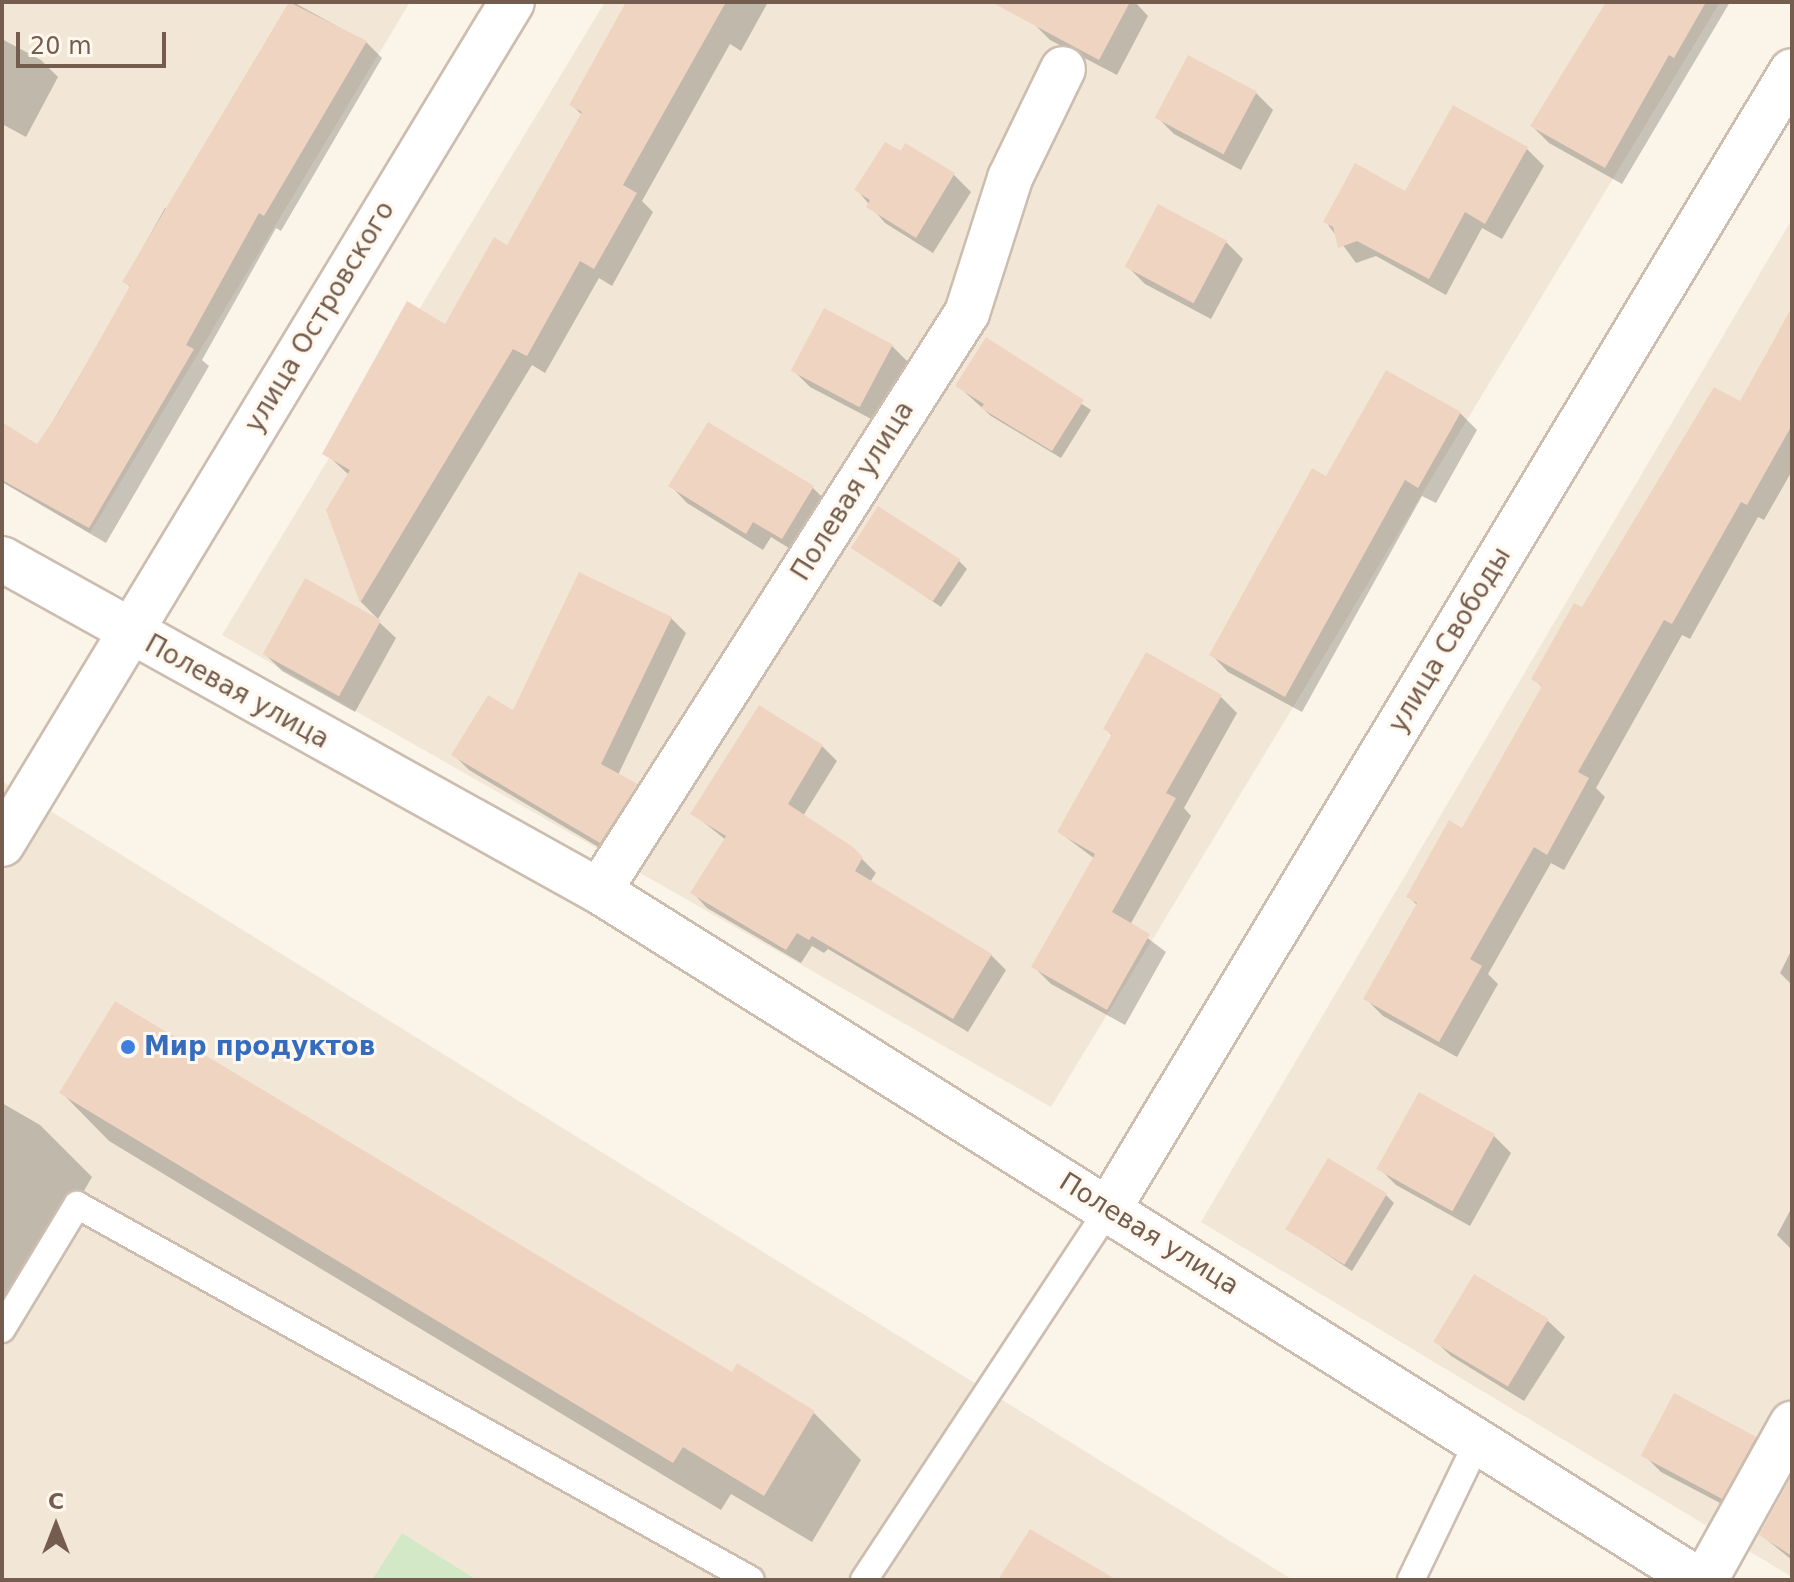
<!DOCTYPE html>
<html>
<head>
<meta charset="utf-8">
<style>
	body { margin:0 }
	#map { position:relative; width:1794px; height:1582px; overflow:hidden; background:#fbf4e8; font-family:"DejaVu Sans",sans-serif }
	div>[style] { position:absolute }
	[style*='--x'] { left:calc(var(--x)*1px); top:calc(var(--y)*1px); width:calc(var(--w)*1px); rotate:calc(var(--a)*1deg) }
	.residential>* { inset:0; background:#f2e7d7 }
	.green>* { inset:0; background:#d3e8c7 }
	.shadow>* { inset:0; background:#0003 }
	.building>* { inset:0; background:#efd5c1; transform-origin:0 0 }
	.roads { filter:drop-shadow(2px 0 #ccbdaf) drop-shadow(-2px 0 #ccbdaf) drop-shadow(0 2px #ccbdaf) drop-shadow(0 -2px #ccbdaf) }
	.service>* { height:26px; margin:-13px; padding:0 13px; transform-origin:13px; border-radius:13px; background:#fff }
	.minor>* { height:44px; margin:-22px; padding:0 22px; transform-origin:22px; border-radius:22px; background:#fff }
	.dots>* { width:22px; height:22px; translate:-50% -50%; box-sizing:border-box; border:4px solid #fef8ee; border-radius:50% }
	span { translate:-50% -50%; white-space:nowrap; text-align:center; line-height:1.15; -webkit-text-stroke:6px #fef8ee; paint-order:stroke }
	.street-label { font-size:26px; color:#745c4e }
	.shop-label { font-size:26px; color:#366cbe; font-weight:700 }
	.left { translate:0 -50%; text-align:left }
	.frame { position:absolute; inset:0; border:4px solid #745c4e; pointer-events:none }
	.north { position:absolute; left:16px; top:1486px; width:80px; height:80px; -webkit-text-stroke:6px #fef8ee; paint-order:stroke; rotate:0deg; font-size:22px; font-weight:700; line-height:32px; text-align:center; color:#745c4e }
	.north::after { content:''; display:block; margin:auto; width:28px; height:36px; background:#745c4e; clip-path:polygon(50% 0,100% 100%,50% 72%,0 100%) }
	.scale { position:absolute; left:16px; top:32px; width:150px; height:36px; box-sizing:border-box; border:4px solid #745c4e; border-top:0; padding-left:10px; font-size:24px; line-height:28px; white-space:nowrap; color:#745c4e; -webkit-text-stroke:6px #fef8ee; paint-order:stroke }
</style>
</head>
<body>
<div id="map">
	<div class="residential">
		<i style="clip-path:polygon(2px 2px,410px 2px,90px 533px,2px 482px)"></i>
		<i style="clip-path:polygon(605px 2px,1720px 2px,1051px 1107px,222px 635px)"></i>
		<i style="clip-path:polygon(1792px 219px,1792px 1577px,1201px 1222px)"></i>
		<i style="clip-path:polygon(2px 781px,1293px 1580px,2px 1580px)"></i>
	</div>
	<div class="green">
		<i style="clip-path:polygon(402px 1533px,477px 1580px,372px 1580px)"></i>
	</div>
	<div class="shadow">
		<i style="clip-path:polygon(293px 2px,366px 42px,382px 58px,281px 231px,276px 228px,202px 360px,209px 366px,106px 543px,2px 482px,2px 425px,38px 447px,131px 288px,124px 281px,165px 208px,170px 211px)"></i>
		<i style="clip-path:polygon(644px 2px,768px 2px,741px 51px,730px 44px,642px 201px,653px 212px,612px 286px,599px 278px,545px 373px,532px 365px,378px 619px,361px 602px,328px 510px,349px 475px,325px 453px,446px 327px,508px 248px,582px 115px,571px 104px)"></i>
		<i style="clip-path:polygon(1044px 2px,1135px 2px,1148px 16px,1117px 75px,1050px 40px,1033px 23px)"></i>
		<i style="clip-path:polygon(1607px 2px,1730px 2px,1622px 184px,1549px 143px,1532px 126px)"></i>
		<i style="clip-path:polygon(2px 39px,41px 60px,58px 77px,26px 137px,2px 124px)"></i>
		<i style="clip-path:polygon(1256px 93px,1273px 110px,1241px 170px,1174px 134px,1158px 118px)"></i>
		<i style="clip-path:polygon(906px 146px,954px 175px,971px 192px,933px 253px,885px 223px,857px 190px)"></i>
		<i style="clip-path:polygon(1527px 149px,1544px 166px,1502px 239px,1482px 228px,1446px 295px,1376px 256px,1356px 263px,1326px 222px)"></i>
		<i style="clip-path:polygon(1226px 242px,1243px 259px,1211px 319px,1145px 284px,1128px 267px)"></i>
		<i style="clip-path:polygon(1792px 320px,1792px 471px,1764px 520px,1758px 517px,1690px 639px,1682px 635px,1596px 788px,1605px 797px,1564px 870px,1551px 863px,1488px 974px,1498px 984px,1457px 1057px,1383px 1016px,1366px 999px,1418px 906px,1408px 896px,1463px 831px,1543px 688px,1534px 679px,1740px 403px)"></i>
		<i style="clip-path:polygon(986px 340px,1091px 410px,1061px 458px,991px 416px,957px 385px)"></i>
		<i style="clip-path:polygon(892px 346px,909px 363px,877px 422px,810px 387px,793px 370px)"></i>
		<i style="clip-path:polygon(1460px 413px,1477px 430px,1436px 503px,1422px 496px,1302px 712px,1228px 672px,1212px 655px,1326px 478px)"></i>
		<i style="clip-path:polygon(708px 425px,813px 488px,830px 505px,800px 555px,771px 537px,763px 550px,687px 503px,671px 486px)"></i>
		<i style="clip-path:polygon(854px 548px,959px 561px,967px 569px,941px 607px)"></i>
		<i style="clip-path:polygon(671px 618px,686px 633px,618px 775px,651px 800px,615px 857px,469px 770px,454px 755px)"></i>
		<i style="clip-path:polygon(379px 622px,396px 638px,355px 712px,282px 671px,265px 654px)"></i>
		<i style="clip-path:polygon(1220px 696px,1237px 713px,1184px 808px,1191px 816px,1130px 925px,1166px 952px,1125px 1025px,1051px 984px,1034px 967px,1095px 859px,1059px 832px,1113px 736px,1105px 729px)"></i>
		<i style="clip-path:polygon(822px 746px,837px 761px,803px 816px,852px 849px,876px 873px,870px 882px,991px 955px,1006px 970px,968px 1032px,828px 949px,824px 953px,812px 946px,801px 963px,707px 908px,693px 893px,726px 840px,692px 813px)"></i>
		<i style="clip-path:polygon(1792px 949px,1792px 985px,1780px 973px)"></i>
		<i style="clip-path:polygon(62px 1093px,733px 1375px,813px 1412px,861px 1460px,812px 1542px,731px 1494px,721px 1510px,109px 1141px)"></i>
		<i style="clip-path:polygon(2px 1103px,40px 1125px,92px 1177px,2px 1333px)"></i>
		<i style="clip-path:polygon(1494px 1136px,1511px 1153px,1470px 1226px,1396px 1185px,1379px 1168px)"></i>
		<i style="clip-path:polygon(1386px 1195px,1394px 1203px,1352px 1271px,1288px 1229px)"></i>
		<i style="clip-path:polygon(1792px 1207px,1792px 1250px,1777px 1235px)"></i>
		<i style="clip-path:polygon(1548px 1321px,1565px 1337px,1524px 1401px,1451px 1356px,1434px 1340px)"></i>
		<i style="clip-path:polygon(1675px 1396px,1755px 1438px,1772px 1455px,1739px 1513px,1661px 1472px,1644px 1455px)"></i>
		<i style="clip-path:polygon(1792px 1479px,1792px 1560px,1761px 1535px)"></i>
	</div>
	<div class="building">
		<i style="clip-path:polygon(289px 2px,367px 41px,264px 216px,259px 213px,186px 345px,194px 349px,89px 528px,2px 480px,2px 422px,37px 444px,59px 412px,130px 286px,122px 282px)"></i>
		<i style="clip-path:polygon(626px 2px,726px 2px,623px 185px,637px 193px,594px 269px,580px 261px,527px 356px,513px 349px,360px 603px,326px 510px,350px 470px,322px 454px,407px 301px,445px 324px,494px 237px,507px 245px,582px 112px,569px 105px)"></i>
		<i style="clip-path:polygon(991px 2px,1130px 2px,1099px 60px)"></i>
		<i style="clip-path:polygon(1606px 2px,1706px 2px,1674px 58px,1669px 55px,1605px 168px,1530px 126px)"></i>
		<i style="left:1188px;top:55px;width:78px;height:71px;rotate:28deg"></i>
		<i style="clip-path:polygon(1453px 105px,1528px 147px,1485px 224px,1465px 212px,1429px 279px,1357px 241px,1338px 248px,1333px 227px,1323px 222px,1355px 163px,1405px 191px)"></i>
		<i style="clip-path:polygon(885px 142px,901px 151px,905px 143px,955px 173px,916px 238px,866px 207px,870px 200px,854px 190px)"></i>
		<i style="left:1158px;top:204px;width:78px;height:71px;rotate:28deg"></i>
		<i style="clip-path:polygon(1792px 307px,1792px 425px,1747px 505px,1741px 502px,1672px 624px,1664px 620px,1578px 772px,1589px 778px,1547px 855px,1534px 847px,1470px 959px,1482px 966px,1439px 1042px,1363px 999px,1417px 903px,1406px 897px,1449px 820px,1462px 828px,1542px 686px,1531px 679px,1574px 603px,1582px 607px,1714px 387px,1740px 401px)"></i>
		<i style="left:824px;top:308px;width:78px;height:71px;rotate:28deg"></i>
		<i style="clip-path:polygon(986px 337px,1084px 400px,1052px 451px,981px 408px,984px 404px,955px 386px)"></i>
		<i style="clip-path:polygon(1386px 370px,1461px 412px,1418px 488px,1405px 480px,1285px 697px,1209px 655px,1312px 468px,1326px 476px)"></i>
		<i style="clip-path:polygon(708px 422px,814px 486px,782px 539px,753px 522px,746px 534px,668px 486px)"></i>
		<i style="left:878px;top:506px;width:98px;height:50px;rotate:33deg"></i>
		<i style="clip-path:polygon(579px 572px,672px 617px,601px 764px,638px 784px,600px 843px,451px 755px,488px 695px,513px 710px)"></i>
		<i style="left:305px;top:578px;width:87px;height:87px;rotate:29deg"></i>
		<i style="clip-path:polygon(1146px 652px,1222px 695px,1166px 793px,1176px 798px,1112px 912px,1150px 934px,1107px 1010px,1031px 967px,1095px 854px,1057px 832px,1112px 734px,1103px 729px)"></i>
		<i style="clip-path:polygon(759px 705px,823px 745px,788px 804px,853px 847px,863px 857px,855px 871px,992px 954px,953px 1019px,812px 936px,809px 940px,797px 933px,786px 950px,690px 893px,726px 836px,690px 814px)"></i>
		<i style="clip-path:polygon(115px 1001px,732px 1372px,737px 1363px,815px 1411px,764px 1496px,683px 1447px,673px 1463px,59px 1093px)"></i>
		<i style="left:1419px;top:1092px;width:87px;height:88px;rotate:29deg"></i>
		<i style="left:1328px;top:1158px;width:69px;height:83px;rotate:31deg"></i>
		<i style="left:1474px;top:1274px;width:87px;height:79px;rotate:31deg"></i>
		<i style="left:1674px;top:1393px;width:93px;height:71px;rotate:28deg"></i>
		<i style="clip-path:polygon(1792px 1475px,1792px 1556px,1759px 1535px)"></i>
		<i style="clip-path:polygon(1030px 1529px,1117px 1580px,998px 1580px)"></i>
	</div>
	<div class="roads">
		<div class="service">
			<i style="--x:2;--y:1329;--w:145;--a:-58.8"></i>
			<i style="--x:77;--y:1205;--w:771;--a:29.09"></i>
			<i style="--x:864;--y:1580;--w:445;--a:-56.6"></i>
			<i style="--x:1411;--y:1580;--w:154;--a:-64.3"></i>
		</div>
		<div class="minor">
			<i style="--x:2;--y:559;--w:683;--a:29.08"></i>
			<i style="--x:599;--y:891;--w:1297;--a:32.08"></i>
			<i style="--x:2;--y:844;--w:984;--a:-58.8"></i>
			<i style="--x:599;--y:891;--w:685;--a:-57.52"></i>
			<i style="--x:967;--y:313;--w:142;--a:-72.3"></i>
			<i style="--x:1010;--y:178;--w:121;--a:-64.1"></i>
			<i style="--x:1109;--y:1208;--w:1326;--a:-59.01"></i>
			<i style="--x:1705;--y:1580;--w:179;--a:-60.9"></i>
		</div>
	</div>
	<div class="dots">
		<i style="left:128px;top:1047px;background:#3f7fe0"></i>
	</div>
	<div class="street-label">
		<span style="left:320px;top:317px;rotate:-59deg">улица Островского</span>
		<span style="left:853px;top:491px;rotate:-58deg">Полевая улица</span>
		<span style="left:1450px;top:640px;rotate:-59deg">улица Свободы</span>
		<span style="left:237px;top:692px;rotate:29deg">Полевая улица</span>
		<span style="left:1149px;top:1234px;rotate:32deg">Полевая улица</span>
	</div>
	<div class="shop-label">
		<span class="left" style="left:144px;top:1047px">Мир продуктов</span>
	</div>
	<div class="frame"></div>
	<div class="north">С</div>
	<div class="scale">20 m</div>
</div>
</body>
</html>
